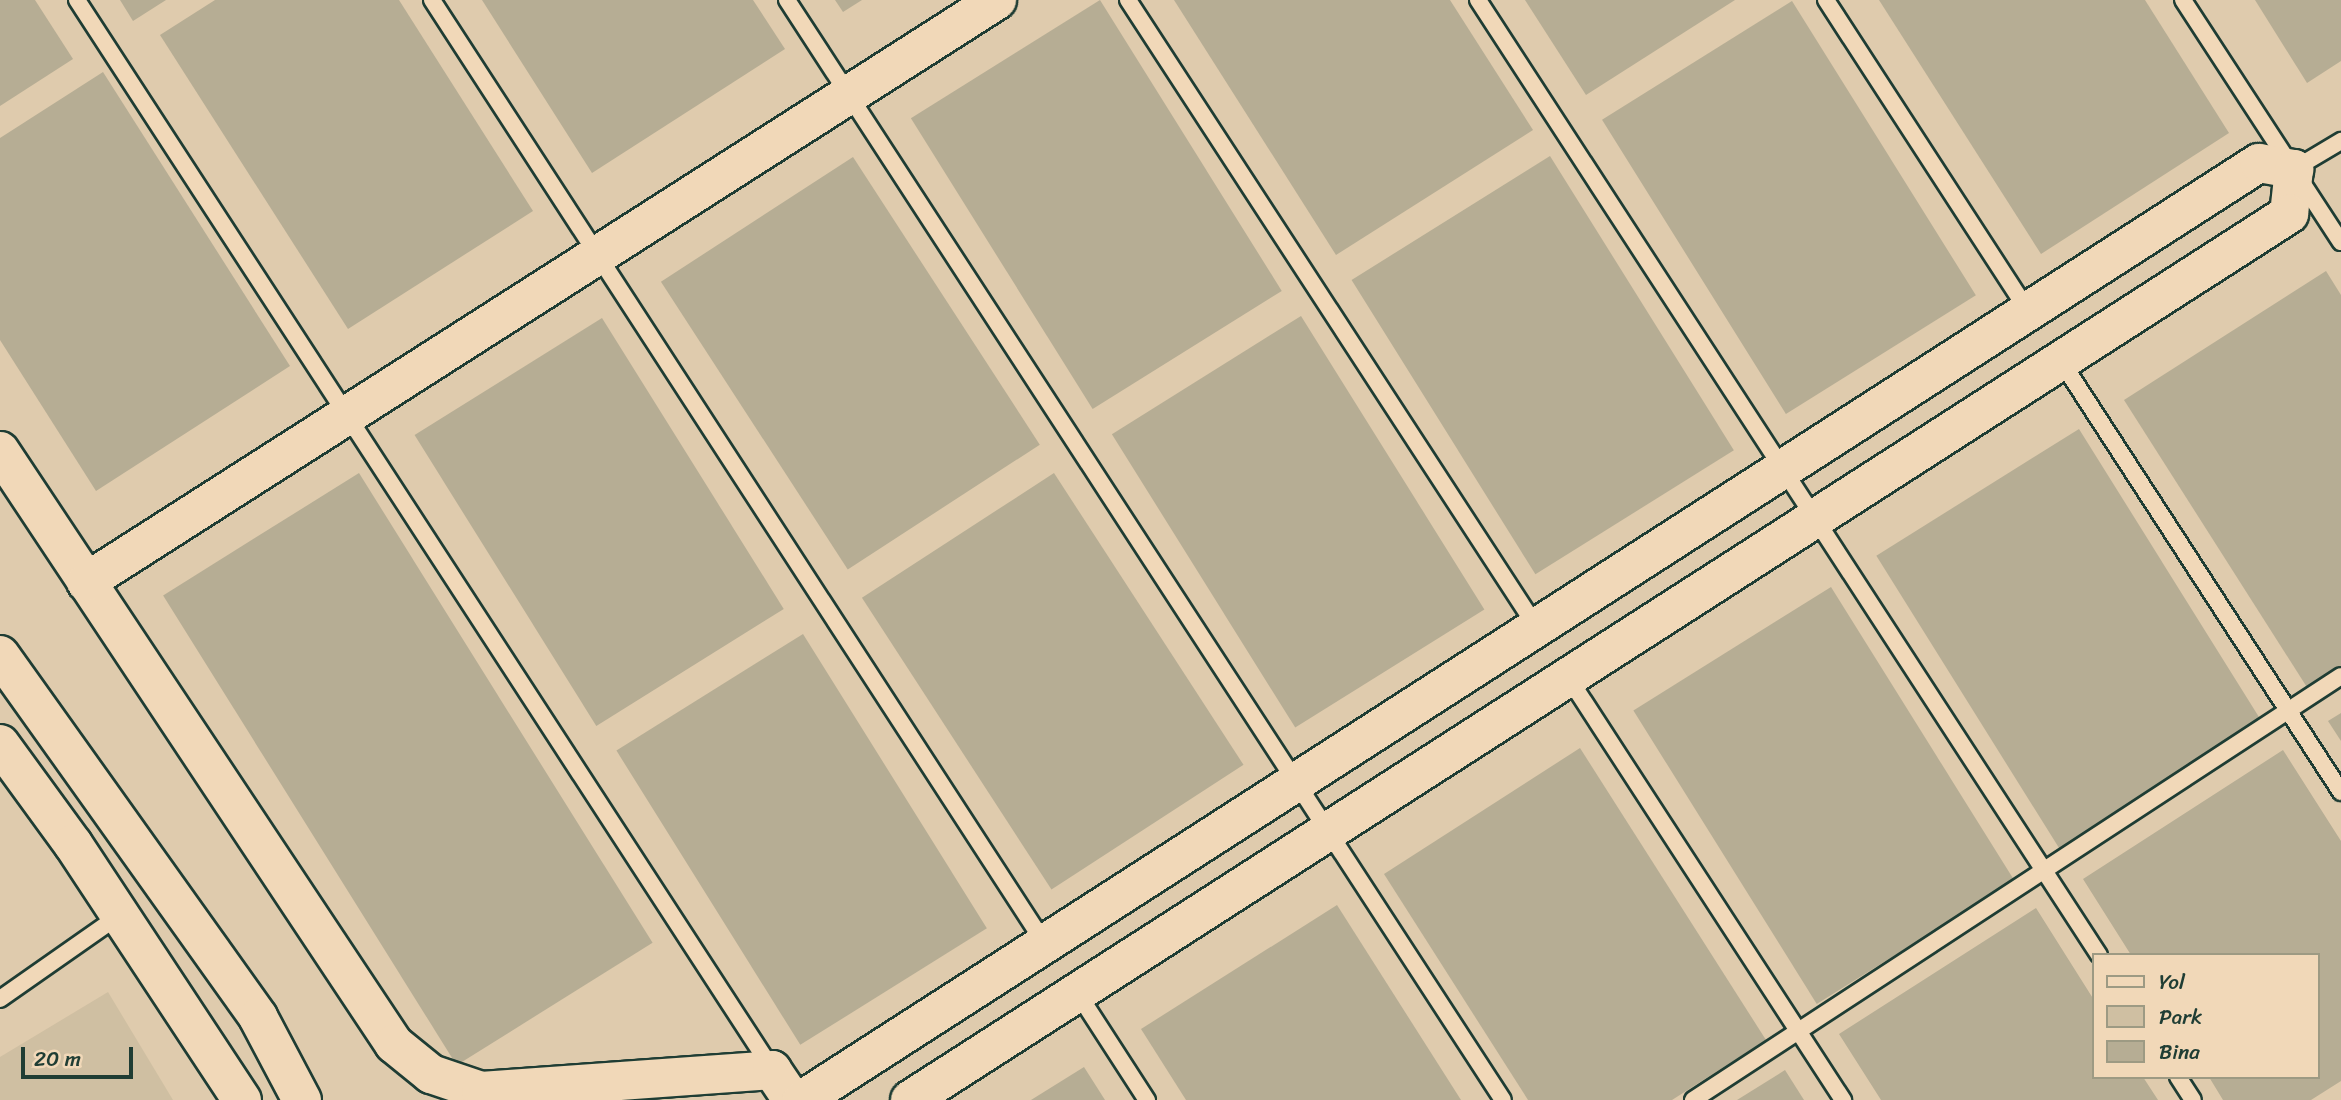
<!DOCTYPE html>
<html>
<head>
<meta charset="utf-8">
<style>
	body { margin:0 }
	#map { position:relative; width:2341px; height:1100px; overflow:hidden; background:#f1d8b8; font-family:Sriracha,sans-serif }
	div>[style] { position:absolute }
	[style*='--x'] { left:calc(var(--x)*1px); top:calc(var(--y)*1px); width:calc(var(--w)*1px); rotate:calc(var(--a)*1deg) }
	.built>* { inset:0; background:#dfcbad }
	.green>* { inset:0; background:#cfbfa2 }
	.building>* { inset:0; background:#b6ad94; transform-origin:0 0 }
	.roads { filter:drop-shadow(2px 0 #1f3d34) drop-shadow(-2px 0 #1f3d34) drop-shadow(0 2px #1f3d34) drop-shadow(0 -2px #1f3d34) }
	.service>* { height:16px; margin:-8px; padding:0 8px; transform-origin:8px; border-radius:8px; background:#f1d8b8 }
	.tertiary>* { height:38px; margin:-19px; padding:0 19px; transform-origin:19px; border-radius:19px; background:#f1d8b8 }
	span { translate:-50% -50%; white-space:nowrap; text-align:center; line-height:1.15; -webkit-text-stroke:5px #f1d8b8; paint-order:stroke }
	.legend { position:absolute; left:2092px; top:953px; width:228px; height:126px; box-sizing:border-box; background:#f1d8b8; border:2px solid #9d9a83; margin:0; padding:9px 12px; list-style:none; font-size:21px; color:#1f3d34 }
	.legend li { display:flex; align-items:center; gap:14px; height:35px }
	.legend b { width:35px; border:2px solid #9d9a83 }
	.scale { position:absolute; left:21px; top:1047px; width:112px; height:32px; box-sizing:border-box; border:4px solid #1f3d34; border-top:0; padding-left:9px; font-size:21px; line-height:24px; white-space:nowrap; color:#1f3d34; -webkit-text-stroke:5px #f1d8b8; paint-order:stroke }
</style>
</head>
<body>
<div id="map">
	<div class="built">
		<i style="clip-path:polygon(evenodd,0 0,2341px 0,2341px 1100px,0 1100px,0 0,2094px 955px,2318px 955px,2318px 1077px,2094px 1077px,2094px 955px)"></i>
	</div>
	<div class="green">
		<i style="clip-path:polygon(108px 992px,173px 1100px,0 1100px,0 1057px)"></i>
	</div>
	<div class="building">
		<i style="clip-path:polygon(0 0,35px 0,73px 59px,0 106px)"></i>
		<i style="clip-path:polygon(120px 0,166px 0,133px 21px)"></i>
		<i style="clip-path:polygon(215px 0,399px 0,533px 211px,348px 329px,160px 35px)"></i>
		<i style="clip-path:polygon(482px 0,753px 0,785px 49px,592px 173px)"></i>
		<i style="clip-path:polygon(835px 0,862px 0,843px 12px)"></i>
		<i style="left:1100px;top:0;width:343px;height:223px;rotate:58deg"></i>
		<i style="clip-path:polygon(1174px 0,1450px 0,1533px 130px,1336px 255px)"></i>
		<i style="clip-path:polygon(1525px 0,1735px 0,1586px 95px)"></i>
		<i style="clip-path:polygon(1879px 0,2145px 0,2229px 133px,2041px 254px)"></i>
		<i style="clip-path:polygon(2255px 0,2341px 0,2341px 61px,2307px 83px)"></i>
		<i style="left:1792px;top:1px;width:347px;height:224px;rotate:58deg"></i>
		<i style="clip-path:polygon(103px 72px,290px 366px,96px 491px,0 340px,0 138px)"></i>
		<i style="left:1550px;top:156px;width:347px;height:234px;rotate:58deg"></i>
		<i style="left:853px;top:157px;width:343px;height:229px;rotate:57deg"></i>
		<i style="clip-path:polygon(2326px 271px,2341px 295px,2341px 672px,2310px 692px,2124px 400px)"></i>
		<i style="left:1301px;top:316px;width:346px;height:223px;rotate:58deg"></i>
		<i style="left:602px;top:318px;width:343px;height:221px;rotate:58deg"></i>
		<i style="left:2079px;top:429px;width:346px;height:239px;rotate:58deg"></i>
		<i style="left:359px;top:473px;width:554px;height:231px;rotate:58deg"></i>
		<i style="left:1054px;top:473px;width:348px;height:229px;rotate:57deg"></i>
		<i style="left:1831px;top:587px;width:346px;height:233px;rotate:58deg"></i>
		<i style="left:803px;top:634px;width:347px;height:220px;rotate:58deg"></i>
		<i style="clip-path:polygon(2341px 713px,2341px 741px,2328px 721px)"></i>
		<i style="clip-path:polygon(1580px 748px,1766px 1040px,1672px 1100px,1528px 1100px,1384px 874px)"></i>
		<i style="clip-path:polygon(2283px 750px,2341px 841px,2341px 1081px,2311px 1100px,2223px 1100px,2209px 1077px,2318px 1077px,2318px 955px,2131px 955px,2083px 879px)"></i>
		<i style="clip-path:polygon(1337px 905px,1461px 1100px,1186px 1100px,1141px 1029px)"></i>
		<i style="clip-path:polygon(2036px 908px,2094px 1000px,2094px 1077px,2143px 1077px,2158px 1100px,1881px 1100px,1839px 1034px)"></i>
		<i style="clip-path:polygon(1084px 1067px,1105px 1100px,1031px 1100px)"></i>
		<i style="clip-path:polygon(1785px 1070px,1804px 1100px,1737px 1100px)"></i>
	</div>
	<div class="roads">
		<div class="service">
			<i style="--x:77;--y:0;--w:1275;--a:56.97"></i>
			<i style="--x:432;--y:0;--w:1126;--a:57"></i>
			<i style="--x:787;--y:0;--w:1312;--a:56.94"></i>
			<i style="--x:1128;--y:0;--w:749;--a:56.92"></i>
			<i style="--x:1478;--y:0;--w:1139;--a:56.97"></i>
			<i style="--x:1826;--y:0;--w:372;--a:57"></i>
			<i style="--x:2183;--y:0;--w:289;--a:56.9"></i>
			<i style="--x:2294;--y:169;--w:55;--a:-30.8"></i>
			<i style="--x:2061;--y:361;--w:514;--a:56.99"></i>
			<i style="--x:1568;--y:677;--w:505;--a:56.97"></i>
			<i style="--x:1077;--y:992;--w:129;--a:57.1"></i>
			<i style="--x:0;--y:999;--w:146;--a:-35"></i>
			<i style="--x:2178;--y:1077;--w:27;--a:57"></i>
			<i style="--x:1693;--y:1100;--w:774;--a:-33.2"></i>
		</div>
		<div class="tertiary">
			<i style="--x:0;--y:451;--w:712;--a:56.4"></i>
			<i style="--x:394;--y:1044;--w:48;--a:39"></i>
			<i style="--x:431;--y:1074;--w:53;--a:18.8"></i>
			<i style="--x:481;--y:1091;--w:292;--a:-4.1"></i>
			<i style="--x:772;--y:1070;--w:36;--a:56"></i>
			<i style="--x:86;--y:582;--w:1081;--a:-32.57"></i>
			<i style="--x:0;--y:655;--w:445;--a:54.5"></i>
			<i style="--x:258;--y:1017;--w:94;--a:62.1"></i>
			<i style="--x:0;--y:744;--w:124;--a:53.9"></i>
			<i style="--x:73;--y:844;--w:307;--a:56.6"></i>
			<i style="--x:802;--y:1100;--w:1732;--a:-32.75"></i>
			<i style="--x:2259;--y:163;--w:36;--a:10"></i>
			<i style="--x:2294;--y:169;--w:45;--a:96.3"></i>
			<i style="--x:2289;--y:214;--w:1639;--a:147.28"></i>
		</div>
	</div>
	<ul class="legend">
	<li><b style="height:9px;background:#f1d8b8"></b>Yol</li>
	<li><b style="height:19px;background:#cfbfa2"></b>Park</li>
	<li><b style="height:19px;background:#b6ad94"></b>Bina</li>
	</ul>
	<div class="scale">20 m</div>
</div>
</body>
</html>
